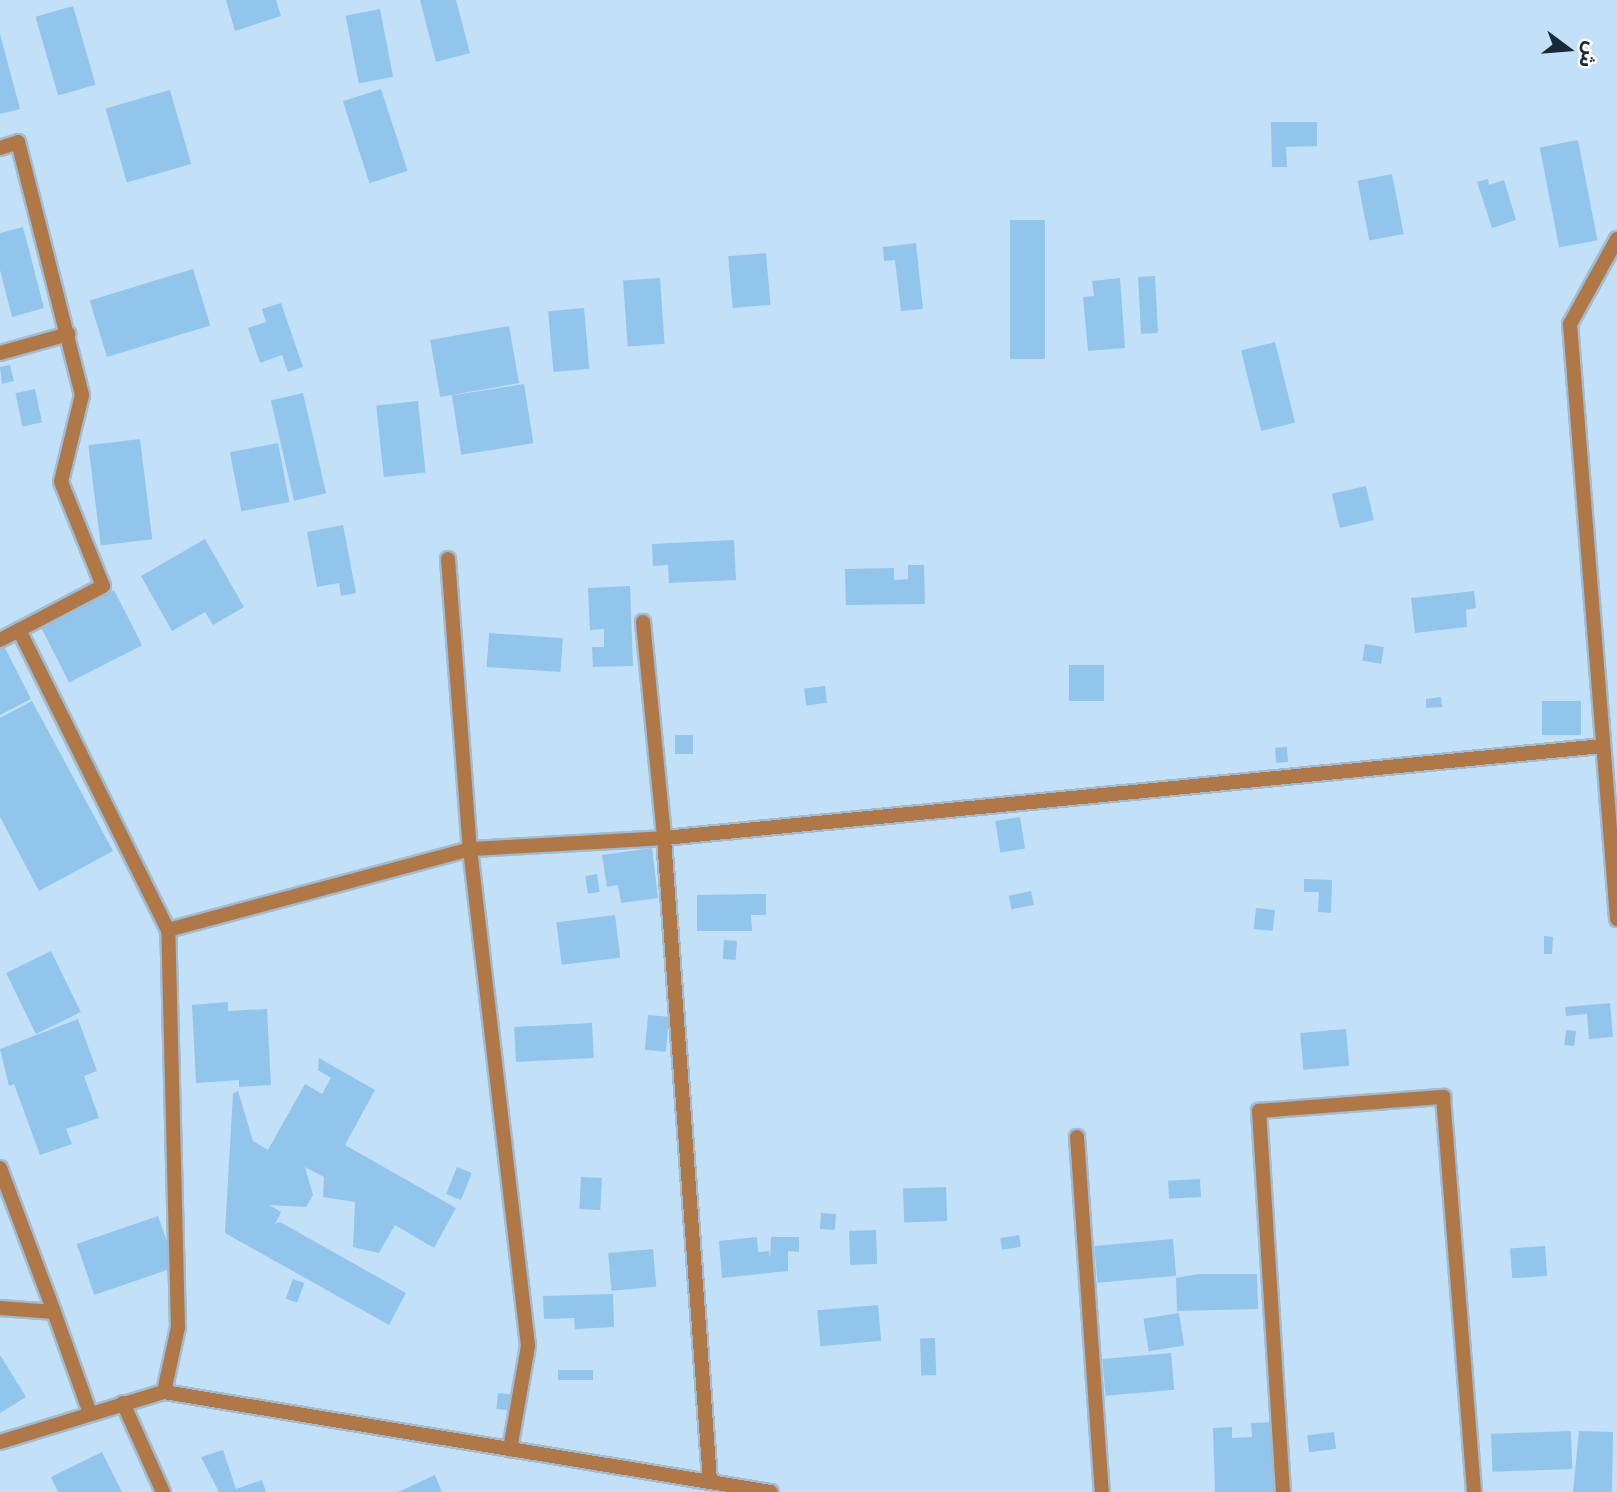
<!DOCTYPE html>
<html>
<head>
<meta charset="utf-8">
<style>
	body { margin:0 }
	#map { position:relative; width:1617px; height:1492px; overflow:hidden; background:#c2e0f8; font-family:"Work Sans","Noto Sans Arabic",sans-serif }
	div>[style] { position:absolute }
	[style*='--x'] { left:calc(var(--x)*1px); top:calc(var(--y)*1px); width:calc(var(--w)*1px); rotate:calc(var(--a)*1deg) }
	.building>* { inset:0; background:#92c5eb; transform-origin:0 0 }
	.roads { filter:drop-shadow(2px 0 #a0bcd2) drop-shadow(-2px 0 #a0bcd2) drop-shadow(0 2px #a0bcd2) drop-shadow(0 -2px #a0bcd2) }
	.street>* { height:14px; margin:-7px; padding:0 7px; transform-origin:7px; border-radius:7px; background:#af7846 }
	span { translate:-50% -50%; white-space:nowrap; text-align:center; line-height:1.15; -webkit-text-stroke:5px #fdfdfd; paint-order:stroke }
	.north { position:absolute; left:1533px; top:14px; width:70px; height:70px; -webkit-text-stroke:5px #fdfdfd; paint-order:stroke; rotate:106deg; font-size:19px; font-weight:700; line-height:28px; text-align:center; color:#162a39 }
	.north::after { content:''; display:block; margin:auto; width:24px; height:32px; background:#162a39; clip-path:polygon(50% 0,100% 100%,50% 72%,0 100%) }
</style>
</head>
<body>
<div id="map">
	<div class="building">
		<i style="clip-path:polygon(226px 0,276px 0,281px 16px,235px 31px)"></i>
		<i style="clip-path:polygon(420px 0,456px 0,470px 53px,436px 62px)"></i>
		<i style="left:73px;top:6px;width:82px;height:39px;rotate:74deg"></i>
		<i style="left:380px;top:9px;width:69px;height:35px;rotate:79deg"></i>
		<i style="clip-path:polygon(0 34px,20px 109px,0 114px)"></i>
		<i style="left:381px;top:89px;width:86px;height:40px;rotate:72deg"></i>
		<i style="left:170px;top:90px;width:77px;height:67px;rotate:74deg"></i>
		<i style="clip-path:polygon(1271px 122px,1317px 122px,1317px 146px,1286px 147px,1287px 167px,1272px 167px)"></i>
		<i style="left:1578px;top:140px;width:102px;height:39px;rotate:79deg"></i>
		<i style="left:1392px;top:174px;width:61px;height:35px;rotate:79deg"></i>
		<i style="clip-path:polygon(1488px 179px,1489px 185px,1504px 180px,1516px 220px,1492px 228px,1477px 182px)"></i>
		<i style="left:1010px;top:220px;width:35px;height:139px"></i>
		<i style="clip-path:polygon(23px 227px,44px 308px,12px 317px,0 270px,0 233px)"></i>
		<i style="clip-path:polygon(916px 243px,923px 309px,901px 311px,895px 260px,884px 261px,883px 247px)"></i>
		<i style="left:766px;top:253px;width:52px;height:38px;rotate:85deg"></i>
		<i style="left:193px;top:269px;width:59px;height:108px;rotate:73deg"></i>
		<i style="left:1155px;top:276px;width:57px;height:17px;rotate:87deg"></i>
		<i style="left:660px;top:278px;width:66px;height:37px;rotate:86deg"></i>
		<i style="clip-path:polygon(1120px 278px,1125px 348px,1088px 351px,1083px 297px,1094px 296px,1092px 281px)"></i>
		<i style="clip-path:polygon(281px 303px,303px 367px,288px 372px,282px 355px,260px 363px,248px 328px,266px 322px,262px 309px)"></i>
		<i style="left:584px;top:308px;width:61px;height:36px;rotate:85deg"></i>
		<i style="left:509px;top:326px;width:58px;height:80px;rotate:80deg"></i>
		<i style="left:1275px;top:342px;width:83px;height:35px;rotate:76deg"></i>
		<i style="clip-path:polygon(10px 365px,14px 381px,2px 384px,0 367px)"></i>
		<i style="left:524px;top:384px;width:60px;height:73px;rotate:81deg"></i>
		<i style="left:35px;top:389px;width:34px;height:20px;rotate:78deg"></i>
		<i style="left:303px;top:393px;width:103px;height:33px;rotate:77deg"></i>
		<i style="left:418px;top:401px;width:72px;height:42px;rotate:84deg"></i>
		<i style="left:140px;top:439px;width:101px;height:52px;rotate:83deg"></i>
		<i style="left:278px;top:443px;width:60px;height:49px;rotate:79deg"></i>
		<i style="left:1366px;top:486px;width:35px;height:35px;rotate:77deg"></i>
		<i style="clip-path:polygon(343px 525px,356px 593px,341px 596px,339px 583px,317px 587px,307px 532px)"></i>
		<i style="clip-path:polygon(205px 539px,244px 607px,213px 625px,205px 612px,172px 631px,141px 576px)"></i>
		<i style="clip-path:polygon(734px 540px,736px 580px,669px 583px,668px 565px,653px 566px,652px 544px)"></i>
		<i style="clip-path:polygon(908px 565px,924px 565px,925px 604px,846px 605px,845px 569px,894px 568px,894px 580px,908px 579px)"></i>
		<i style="clip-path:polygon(630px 586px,633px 666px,593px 667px,592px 647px,604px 647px,604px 629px,590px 630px,588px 588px)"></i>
		<i style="left:114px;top:590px;width:62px;height:82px;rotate:63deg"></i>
		<i style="clip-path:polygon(1474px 591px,1476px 608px,1466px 610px,1467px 627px,1415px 633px,1411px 598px)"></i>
		<i style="left:489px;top:633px;width:74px;height:34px;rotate:4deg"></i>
		<i style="left:1365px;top:644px;width:19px;height:17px;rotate:9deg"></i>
		<i style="clip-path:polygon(4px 646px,31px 699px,0 715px,0 648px)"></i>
		<i style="left:1069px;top:665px;width:35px;height:36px"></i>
		<i style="left:825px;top:686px;width:17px;height:21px;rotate:83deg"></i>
		<i style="clip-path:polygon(1441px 697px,1442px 707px,1426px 708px,1426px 699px)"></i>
		<i style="clip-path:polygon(32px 701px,113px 851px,39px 891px,0 817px,0 718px)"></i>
		<i style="left:1542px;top:701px;width:39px;height:34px"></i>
		<i style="left:693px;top:735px;width:19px;height:18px;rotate:90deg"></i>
		<i style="left:1287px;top:747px;width:15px;height:12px;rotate:86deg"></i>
		<i style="left:1020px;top:817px;width:32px;height:25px;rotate:81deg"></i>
		<i style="clip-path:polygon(652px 848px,658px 898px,621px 903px,618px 885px,607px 887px,602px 855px)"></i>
		<i style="left:597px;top:874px;width:18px;height:12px;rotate:81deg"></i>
		<i style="clip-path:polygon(1304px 879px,1332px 880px,1331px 913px,1318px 912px,1319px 892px,1304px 892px)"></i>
		<i style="left:1031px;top:891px;width:14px;height:23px;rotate:78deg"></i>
		<i style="clip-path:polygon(766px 894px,766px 915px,751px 915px,752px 931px,697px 931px,697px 895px)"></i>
		<i style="left:1256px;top:908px;width:19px;height:21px;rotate:6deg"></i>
		<i style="left:615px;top:915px;width:43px;height:59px;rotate:83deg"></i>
		<i style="clip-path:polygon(1544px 936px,1553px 937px,1552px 954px,1544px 954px)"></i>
		<i style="left:724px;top:940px;width:13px;height:19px;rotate:4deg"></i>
		<i style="left:51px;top:951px;width:68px;height:50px;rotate:64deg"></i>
		<i style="clip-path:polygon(228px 1002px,228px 1011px,267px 1009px,271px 1085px,239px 1087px,239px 1080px,196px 1083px,192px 1005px)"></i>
		<i style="clip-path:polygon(1610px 1003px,1613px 1037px,1589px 1039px,1587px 1014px,1566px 1016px,1565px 1007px)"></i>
		<i style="left:648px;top:1015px;width:21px;height:35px;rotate:5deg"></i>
		<i style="clip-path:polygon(78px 1019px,97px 1071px,84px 1076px,99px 1118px,66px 1129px,72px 1144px,40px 1155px,14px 1084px,9px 1086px,0 1049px)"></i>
		<i style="left:592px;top:1023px;width:35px;height:78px;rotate:87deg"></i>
		<i style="left:1346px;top:1029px;width:37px;height:46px;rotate:85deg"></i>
		<i style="left:1566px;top:1030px;width:10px;height:15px;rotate:6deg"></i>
		<i style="clip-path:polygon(319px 1058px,375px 1090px,345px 1145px,456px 1208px,434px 1248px,395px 1225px,379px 1253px,353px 1247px,355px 1202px,323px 1197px,324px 1177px,305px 1167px,313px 1195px,306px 1207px,269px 1205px,281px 1212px,275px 1224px,280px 1222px,406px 1293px,389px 1325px,225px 1233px,233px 1093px,238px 1091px,253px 1141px,268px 1150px,305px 1084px,322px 1094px,331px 1078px,318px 1070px)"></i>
		<i style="left:457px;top:1167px;width:16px;height:29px;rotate:22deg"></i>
		<i style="left:581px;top:1177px;width:21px;height:32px;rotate:3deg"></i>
		<i style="left:1200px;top:1179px;width:18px;height:32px;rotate:87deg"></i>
		<i style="left:946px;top:1187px;width:34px;height:43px;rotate:88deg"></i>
		<i style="left:821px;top:1213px;width:15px;height:16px;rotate:4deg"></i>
		<i style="left:158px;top:1216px;width:54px;height:86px;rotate:71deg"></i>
		<i style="left:876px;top:1230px;width:34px;height:27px;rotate:88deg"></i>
		<i style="left:1019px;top:1235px;width:12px;height:19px;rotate:81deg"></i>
		<i style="clip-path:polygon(757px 1237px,758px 1252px,769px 1251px,770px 1258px,771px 1237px,799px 1237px,799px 1252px,788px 1251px,788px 1271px,722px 1278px,719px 1241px)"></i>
		<i style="left:1173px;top:1239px;width:37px;height:79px;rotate:85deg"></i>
		<i style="left:1545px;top:1246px;width:30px;height:35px;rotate:86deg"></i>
		<i style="left:653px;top:1249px;width:38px;height:45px;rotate:85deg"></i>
		<i style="clip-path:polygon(1198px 1274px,1257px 1274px,1258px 1309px,1177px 1311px,1176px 1278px)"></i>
		<i style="left:293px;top:1279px;width:12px;height:21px;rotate:20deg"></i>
		<i style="clip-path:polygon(613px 1294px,614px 1327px,575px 1329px,574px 1318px,544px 1319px,543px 1296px)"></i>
		<i style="left:878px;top:1305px;width:36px;height:61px;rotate:85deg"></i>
		<i style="left:1179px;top:1313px;width:33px;height:36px;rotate:81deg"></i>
		<i style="left:935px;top:1338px;width:37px;height:15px;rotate:88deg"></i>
		<i style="left:1171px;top:1353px;width:37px;height:69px;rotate:85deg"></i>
		<i style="clip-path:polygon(0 1355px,26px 1397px,0 1413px)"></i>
		<i style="left:558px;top:1370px;width:35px;height:10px"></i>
		<i style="left:498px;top:1393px;width:20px;height:16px;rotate:6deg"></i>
		<i style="clip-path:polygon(1275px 1422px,1277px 1492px,1215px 1492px,1213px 1428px,1232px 1427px,1232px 1438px,1252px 1437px,1251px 1423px)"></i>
		<i style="left:1571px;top:1431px;width:38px;height:80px;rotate:88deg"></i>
		<i style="clip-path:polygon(1579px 1431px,1613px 1432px,1612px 1492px,1573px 1492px)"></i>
		<i style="left:1334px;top:1432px;width:17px;height:27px;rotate:83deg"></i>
		<i style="clip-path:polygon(223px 1450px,236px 1489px,262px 1480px,266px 1492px,219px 1492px,201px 1457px)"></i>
		<i style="clip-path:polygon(102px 1452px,122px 1492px,58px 1492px,51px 1477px)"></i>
		<i style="clip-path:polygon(435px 1475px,442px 1492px,398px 1492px)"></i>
	</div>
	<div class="roads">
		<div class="street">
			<i style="--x:0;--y:148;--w:19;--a:-18"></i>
			<i style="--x:18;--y:142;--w:261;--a:75.8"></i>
			<i style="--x:82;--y:395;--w:89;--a:103.6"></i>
			<i style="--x:61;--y:482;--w:112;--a:68"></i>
			<i style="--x:103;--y:586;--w:116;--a:152.3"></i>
			<i style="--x:1617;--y:239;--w:97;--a:118.9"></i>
			<i style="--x:1570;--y:324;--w:597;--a:85.48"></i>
			<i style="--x:0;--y:353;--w:71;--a:-15.6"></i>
			<i style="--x:448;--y:559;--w:291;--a:85.7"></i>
			<i style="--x:470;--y:849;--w:500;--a:83.34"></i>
			<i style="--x:528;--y:1346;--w:105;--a:99.9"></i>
			<i style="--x:643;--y:622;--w:217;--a:84.4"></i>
			<i style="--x:664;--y:838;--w:646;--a:85.91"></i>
			<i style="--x:19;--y:630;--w:335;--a:63.6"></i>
			<i style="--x:168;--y:930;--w:313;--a:-15"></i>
			<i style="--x:470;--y:849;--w:194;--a:-3.2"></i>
			<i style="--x:664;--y:838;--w:943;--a:-5.6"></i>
			<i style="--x:1077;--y:1137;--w:356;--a:86"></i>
			<i style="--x:0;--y:1168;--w:154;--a:69.4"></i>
			<i style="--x:0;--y:1308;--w:54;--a:4.2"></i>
			<i style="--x:54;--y:1312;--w:107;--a:70.4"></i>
			<i style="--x:164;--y:1392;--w:66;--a:-77.8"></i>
			<i style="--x:178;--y:1327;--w:397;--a:-91.4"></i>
			<i style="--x:123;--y:1403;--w:98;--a:65.8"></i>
			<i style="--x:0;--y:1442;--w:171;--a:-17"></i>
			<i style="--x:164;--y:1392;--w:615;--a:9.36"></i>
			<i style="--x:1283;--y:1492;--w:382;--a:-93.6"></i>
			<i style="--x:1259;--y:1111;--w:185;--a:-4.4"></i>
			<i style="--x:1443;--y:1097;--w:396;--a:85.5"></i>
		</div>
	</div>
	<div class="north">ش</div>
</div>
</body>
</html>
